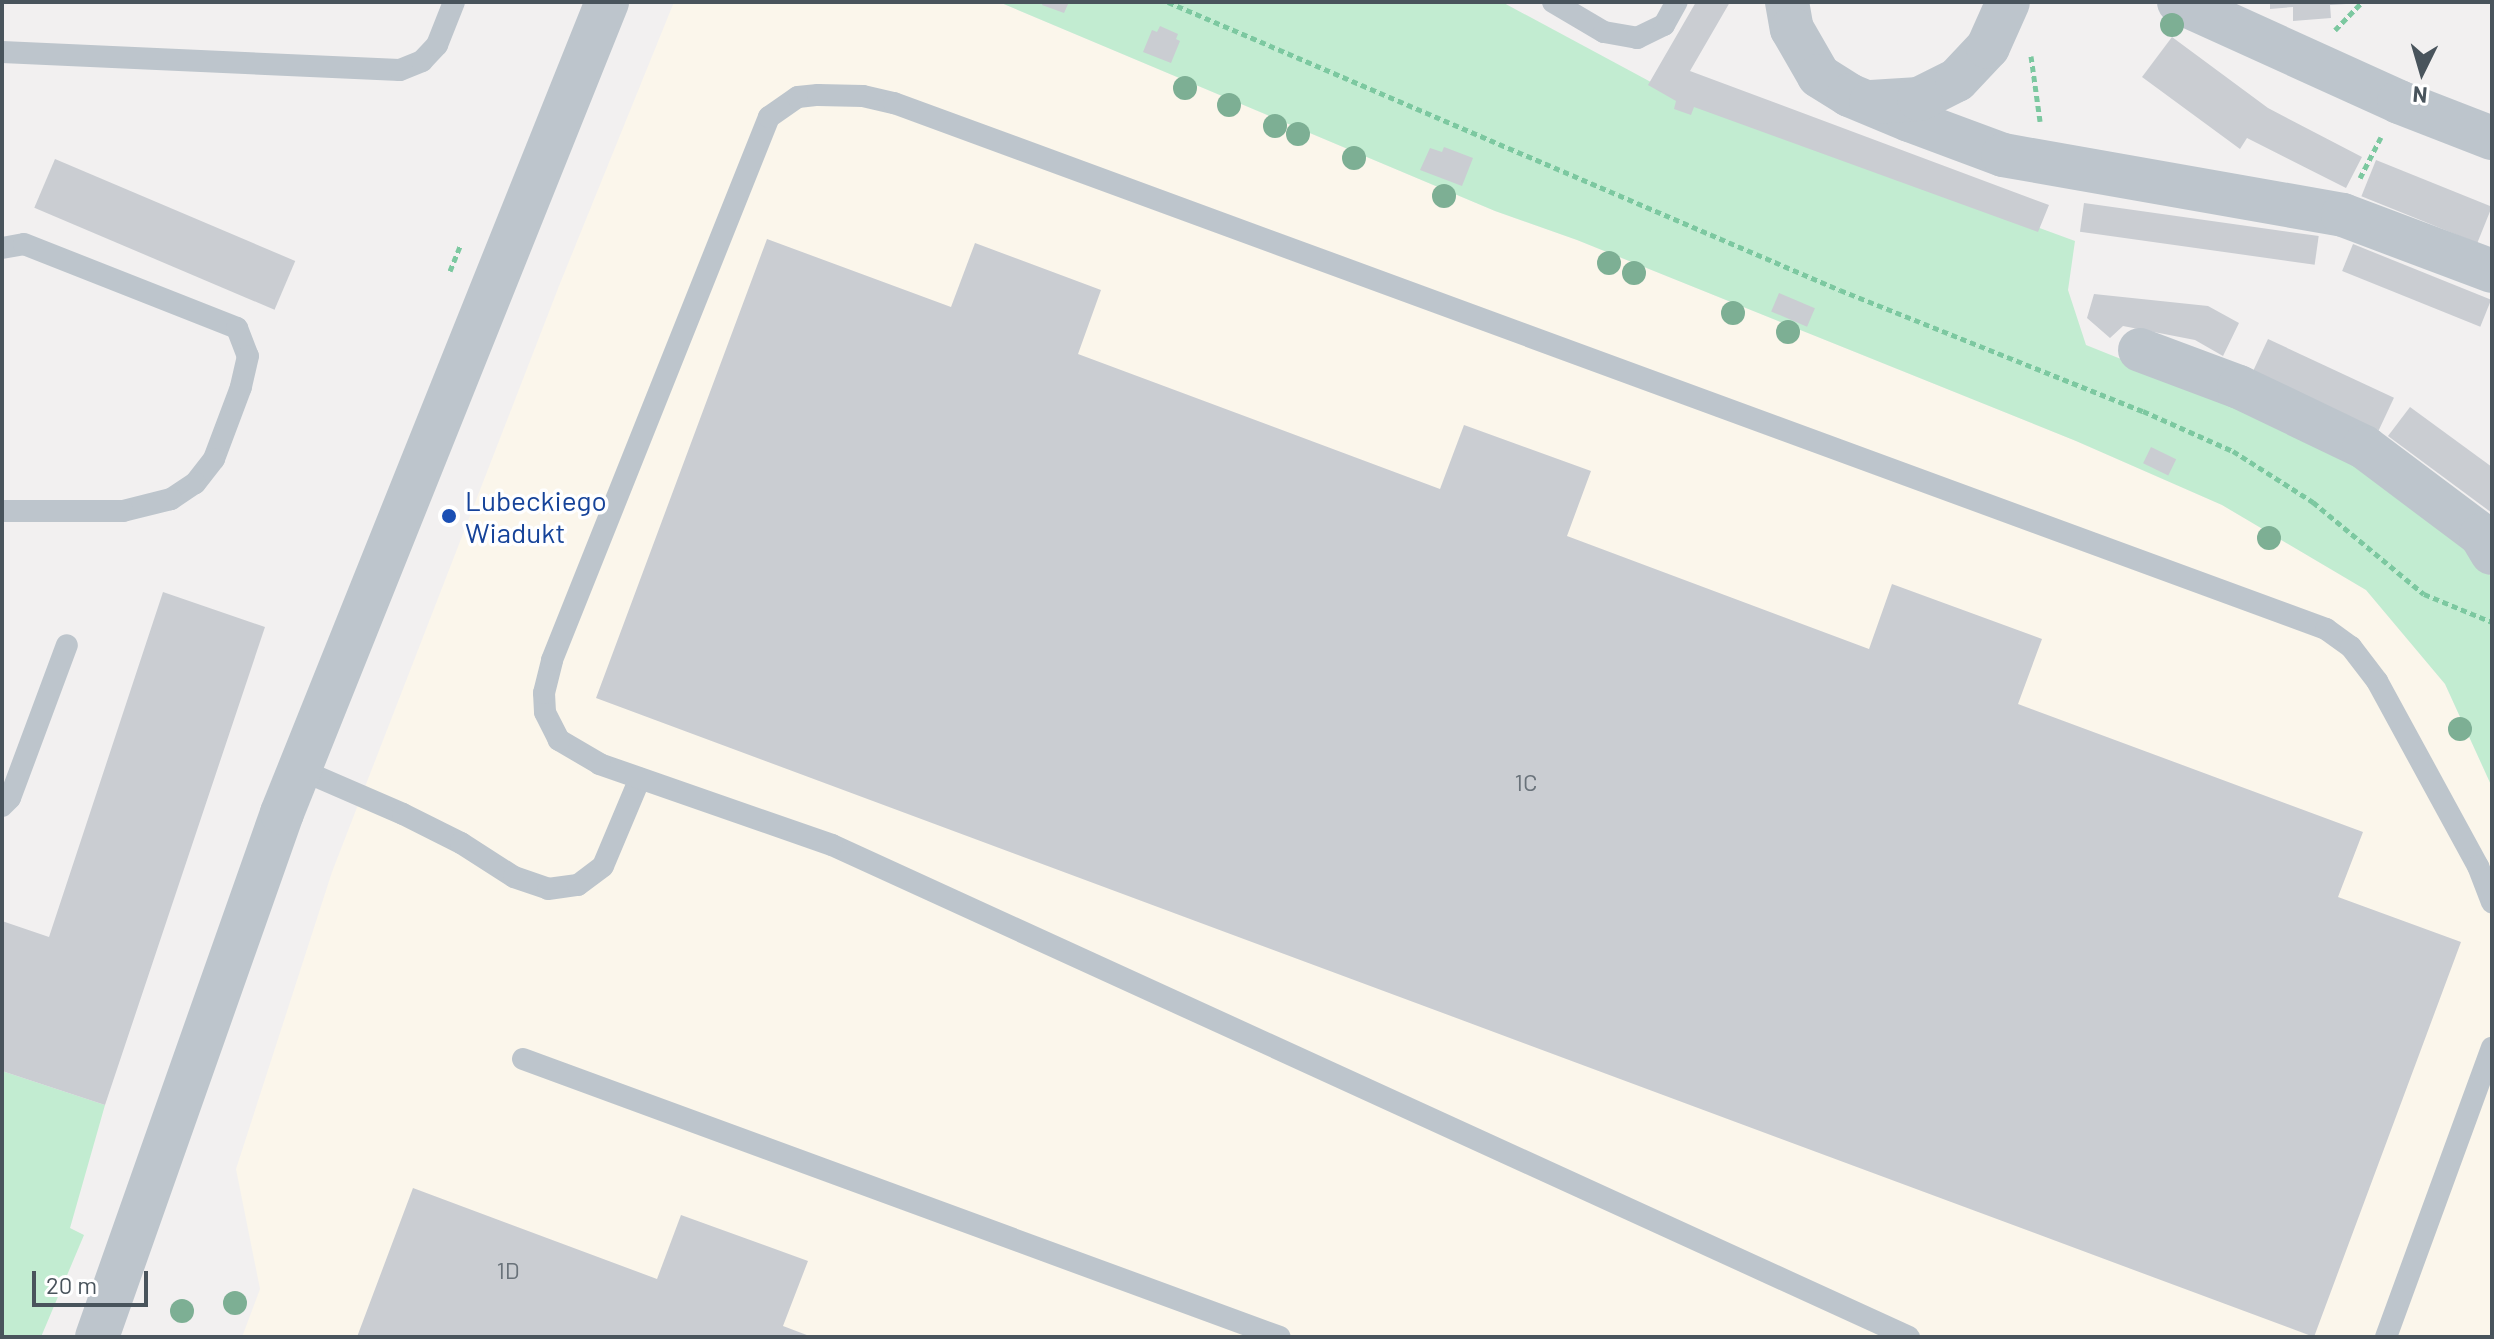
<!DOCTYPE html>
<html>
<head>
<meta charset="utf-8">
<style>
	body { margin:0 }
	#map { position:relative; width:2494px; height:1339px; overflow:hidden; background:#f2f0f0; font-family:Barlow,sans-serif }
	div>[style] { position:absolute }
	[style*='--x'] { left:calc(var(--x)*1px); top:calc(var(--y)*1px); width:calc(var(--w)*1px); rotate:calc(var(--a)*1deg) }
	.commercial>* { inset:0; background:#fbf6eb }
	.green>* { inset:0; background:#c2ecd1 }
	.building>* { inset:0; background:#cacdd2; transform-origin:0 0 }
	.path>* { height:5px; margin-top:-2.5px; transform-origin:0; background:repeating-linear-gradient(90deg,#7cc8a0 0 6px,transparent 0 10px) }
	.service>* { height:22px; margin:-11px; padding:0 11px; transform-origin:11px; border-radius:11px; background:#bdc5cc }
	.minor>* { height:44px; margin:-22px; padding:0 22px; transform-origin:22px; border-radius:22px; background:#bdc5cc }
	.tertiary>* { height:44px; margin:-22px; padding:0 22px; transform-origin:22px; border-radius:22px; background:#bdc5cc }
	.trees>* { width:24px; height:24px; margin:-12px; border-radius:50%; background:#7daf94 }
	.dots>* { width:22px; height:22px; translate:-50% -50%; box-sizing:border-box; border:4px solid #fff; border-radius:50% }
	span { translate:-50% -50%; white-space:nowrap; text-align:center; line-height:1.15; -webkit-text-stroke:7px #fff; paint-order:stroke }
	.number-label { font-size:24px; color:#69727a }
	.number-label span { -webkit-text-stroke-width:0 }
	.transit-label { font-size:28px; color:#164399 }
	.left { translate:0 -50%; text-align:left }
	.frame { position:absolute; inset:0; border:4px solid #49545c; pointer-events:none }
	.north { position:absolute; left:2382px; top:32px; width:80px; height:80px; -webkit-text-stroke:6px #fff; paint-order:stroke; rotate:185deg; font-size:22px; font-weight:700; line-height:32px; text-align:center; color:#49545c }
	.north::after { content:''; display:block; margin:auto; width:28px; height:36px; background:#49545c; clip-path:polygon(50% 0,100% 100%,50% 72%,0 100%) }
	.scale { position:absolute; left:32px; top:1271px; width:116px; height:36px; box-sizing:border-box; border:4px solid #49545c; border-top:0; padding-left:10px; font-size:24px; line-height:28px; white-space:nowrap; color:#49545c; -webkit-text-stroke:6px #fff; paint-order:stroke }
</style>
</head>
<body>
<div id="map">
	<div class="commercial">
		<i style="clip-path:polygon(674px 2px,999px 2px,1495px 211px,1577px 240px,2076px 441px,2222px 505px,2366px 590px,2445px 684px,2492px 787px,2492px 1337px,242px 1337px,260px 1289px,236px 1169px,332px 872px,559px 286px)"></i>
	</div>
	<div class="green">
		<i style="clip-path:polygon(999px 2px,1502px 2px,1675px 95px,2075px 241px,2068px 290px,2086px 345px,2355px 453px,2471px 543px,2492px 579px,2492px 787px,2445px 684px,2366px 590px,2222px 505px,2076px 441px,1577px 240px,1495px 211px)"></i>
		<i style="clip-path:polygon(2px 1071px,105px 1105px,70px 1228px,84px 1235px,41px 1337px,2px 1337px)"></i>
	</div>
	<div class="building">
		<i style="clip-path:polygon(1043px 2px,1069px 2px,1064px 13px,1042px 5px)"></i>
		<i style="clip-path:polygon(1696px 2px,1730px 2px,1690px 71px,2049px 205px,2038px 232px,1694px 107px,1691px 115px,1674px 109px,1676px 101px,1648px 85px)"></i>
		<i style="clip-path:polygon(2270px 2px,2346px 2px,2346px 4px,2330px 5px,2331px 18px,2293px 21px,2293px 7px,2270px 9px)"></i>
		<i style="clip-path:polygon(1160px 26px,1178px 34px,1176px 39px,1180px 41px,1171px 63px,1143px 52px,1152px 30px,1157px 32px)"></i>
		<i style="clip-path:polygon(2172px 37px,2268px 108px,2362px 157px,2346px 188px,2247px 138px,2240px 149px,2142px 77px)"></i>
		<i style="clip-path:polygon(1444px 147px,1473px 158px,1462px 186px,1420px 170px,1430px 148px,1442px 152px)"></i>
		<i style="left:55px;top:159px;width:261px;height:53px;rotate:23deg"></i>
		<i style="left:2376px;top:160px;width:125px;height:39px;rotate:22deg"></i>
		<i style="left:2084px;top:203px;width:237px;height:29px;rotate:8deg"></i>
		<i style="clip-path:polygon(767px 239px,951px 307px,975px 243px,1101px 290px,1078px 354px,1440px 489px,1464px 425px,1591px 471px,1567px 536px,1869px 649px,1892px 584px,2042px 639px,2018px 704px,2363px 832px,2338px 897px,2461px 942px,2314px 1337px,596px 698px)"></i>
		<i style="left:2353px;top:244px;width:149px;height:29px;rotate:22deg"></i>
		<i style="left:1779px;top:293px;width:39px;height:20px;rotate:23deg"></i>
		<i style="clip-path:polygon(2094px 294px,2208px 306px,2239px 323px,2223px 356px,2195px 340px,2123px 326px,2110px 338px,2087px 318px)"></i>
		<i style="left:2268px;top:339px;width:139px;height:36px;rotate:25deg"></i>
		<i style="clip-path:polygon(2410px 407px,2492px 467px,2492px 513px,2388px 436px)"></i>
		<i style="left:2151px;top:447px;width:28px;height:18px;rotate:26deg"></i>
		<i style="clip-path:polygon(163px 592px,265px 627px,105px 1105px,2px 1071px,2px 921px,49px 937px)"></i>
		<i style="clip-path:polygon(413px 1188px,657px 1279px,681px 1215px,808px 1261px,783px 1326px,812px 1337px,357px 1337px)"></i>
	</div>
	<div class="path">
		<i style="--x:1168;--y:2;--w:731;--a:23.2"></i>
		<i style="--x:1840;--y:290;--w:326;--a:21.8"></i>
		<i style="--x:2143;--y:411;--w:98;--a:24"></i>
		<i style="--x:2233;--y:451;--w:95;--a:32.5"></i>
		<i style="--x:2313;--y:502;--w:144;--a:39.7"></i>
		<i style="--x:2424;--y:594;--w:74;--a:22.4"></i>
		<i style="--x:2335;--y:30;--w:39;--a:-46"></i>
		<i style="--x:2031;--y:56;--w:66;--a:82.1"></i>
		<i style="--x:2360;--y:178;--w:46;--a:-62.9"></i>
		<i style="--x:450;--y:271;--w:29;--a:-68"></i>
	</div>
	<div class="service">
		<i style="--x:1553;--y:2;--w:59;--a:30.5"></i>
		<i style="--x:1604;--y:32;--w:34;--a:10"></i>
		<i style="--x:1637;--y:38;--w:30;--a:-26"></i>
		<i style="--x:1664;--y:25;--w:26;--a:-61"></i>
		<i style="--x:2;--y:52;--w:398;--a:2.6"></i>
		<i style="--x:400;--y:70;--w:24;--a:-22"></i>
		<i style="--x:422;--y:61;--w:22;--a:-47"></i>
		<i style="--x:437;--y:45;--w:46;--a:-68.4"></i>
		<i style="--x:2;--y:248;--w:22;--a:-10"></i>
		<i style="--x:24;--y:244;--w:229;--a:21.5"></i>
		<i style="--x:237;--y:328;--w:30;--a:69"></i>
		<i style="--x:248;--y:356;--w:32;--a:103"></i>
		<i style="--x:241;--y:387;--w:77;--a:110.6"></i>
		<i style="--x:214;--y:459;--w:31;--a:128"></i>
		<i style="--x:195;--y:483;--w:29;--a:146"></i>
		<i style="--x:171;--y:499;--w:49;--a:166"></i>
		<i style="--x:123;--y:511;--w:121;--a:180"></i>
		<i style="--x:299;--y:769;--w:113;--a:23.4"></i>
		<i style="--x:403;--y:814;--w:65;--a:26.6"></i>
		<i style="--x:461;--y:843;--w:63;--a:32.7"></i>
		<i style="--x:514;--y:877;--w:36;--a:19"></i>
		<i style="--x:548;--y:889;--w:30;--a:-8"></i>
		<i style="--x:578;--y:885;--w:31;--a:-37"></i>
		<i style="--x:603;--y:866;--w:95;--a:-67.2"></i>
		<i style="--x:2;--y:806;--w:11;--a:-45"></i>
		<i style="--x:10;--y:798;--w:163;--a:-69.6"></i>
		<i style="--x:523;--y:1059;--w:806;--a:20.17"></i>
		<i style="--x:1909;--y:1337;--w:1184;--a:-155.45"></i>
		<i style="--x:832;--y:845;--w:246;--a:-160.8"></i>
		<i style="--x:600;--y:764;--w:48;--a:-149.7"></i>
		<i style="--x:559;--y:740;--w:31;--a:-117"></i>
		<i style="--x:545;--y:712;--w:19;--a:-93"></i>
		<i style="--x:544;--y:693;--w:34;--a:-76"></i>
		<i style="--x:552;--y:660;--w:585;--a:-68.22"></i>
		<i style="--x:769;--y:117;--w:35;--a:-35"></i>
		<i style="--x:798;--y:97;--w:20;--a:-6"></i>
		<i style="--x:818;--y:95;--w:45;--a:1.3"></i>
		<i style="--x:863;--y:96;--w:32;--a:13"></i>
		<i style="--x:894;--y:103;--w:1526;--a:20.17"></i>
		<i style="--x:2326;--y:629;--w:31;--a:36"></i>
		<i style="--x:2351;--y:647;--w:43;--a:52.6"></i>
		<i style="--x:2377;--y:681;--w:211;--a:61.4"></i>
		<i style="--x:2478;--y:866;--w:39;--a:69"></i>
		<i style="--x:2386;--y:1337;--w:308;--a:-69.9"></i>
	</div>
	<div class="minor">
		<i style="--x:1787;--y:2;--w:27;--a:80"></i>
		<i style="--x:1792;--y:29;--w:54;--a:60.1"></i>
		<i style="--x:1819;--y:76;--w:36;--a:32"></i>
		<i style="--x:1849;--y:95;--w:65;--a:22.6"></i>
		<i style="--x:1909;--y:120;--w:100;--a:20.4"></i>
		<i style="--x:2003;--y:155;--w:345;--a:10"></i>
		<i style="--x:2343;--y:215;--w:159;--a:20.6"></i>
		<i style="--x:2179;--y:2;--w:242;--a:24.4"></i>
		<i style="--x:2399;--y:102;--w:100;--a:21.2"></i>
		<i style="--x:1871;--y:102;--w:48;--a:-3.6"></i>
		<i style="--x:1919;--y:99;--w:42;--a:-26.6"></i>
		<i style="--x:1957;--y:80;--w:45;--a:-46.8"></i>
		<i style="--x:1988;--y:47;--w:49;--a:-66"></i>
		<i style="--x:2140;--y:350;--w:106;--a:20.5"></i>
		<i style="--x:2239;--y:387;--w:139;--a:25.6"></i>
		<i style="--x:2364;--y:447;--w:146;--a:36.9"></i>
		<i style="--x:2481;--y:535;--w:21;--a:59"></i>
	</div>
	<div class="tertiary">
		<i style="--x:97;--y:1337;--w:556;--a:-70.55"></i>
		<i style="--x:282;--y:813;--w:874;--a:-68.16"></i>
	</div>
	<div class="trees">
		<i style="left:2172px;top:25px"></i>
		<i style="left:1185px;top:88px"></i>
		<i style="left:1229px;top:105px"></i>
		<i style="left:1275px;top:126px"></i>
		<i style="left:1298px;top:134px"></i>
		<i style="left:1354px;top:158px"></i>
		<i style="left:1444px;top:196px"></i>
		<i style="left:1609px;top:263px"></i>
		<i style="left:1634px;top:273px"></i>
		<i style="left:1733px;top:313px"></i>
		<i style="left:1788px;top:332px"></i>
		<i style="left:2269px;top:538px"></i>
		<i style="left:2460px;top:729px"></i>
		<i style="left:235px;top:1303px"></i>
		<i style="left:182px;top:1311px"></i>
	</div>
	<div class="dots">
		<i style="left:449px;top:516px;background:#1a4fb4"></i>
	</div>
	<div class="number-label">
		<span style="left:1526px;top:782px">1C</span>
		<span style="left:508px;top:1270px">1D</span>
	</div>
	<div class="transit-label">
		<span class="left" style="left:465px;top:516px">Lubeckiego<br>Wiadukt</span>
	</div>
	<div class="frame"></div>
	<div class="north">N</div>
	<div class="scale">20 m</div>
</div>
</body>
</html>
